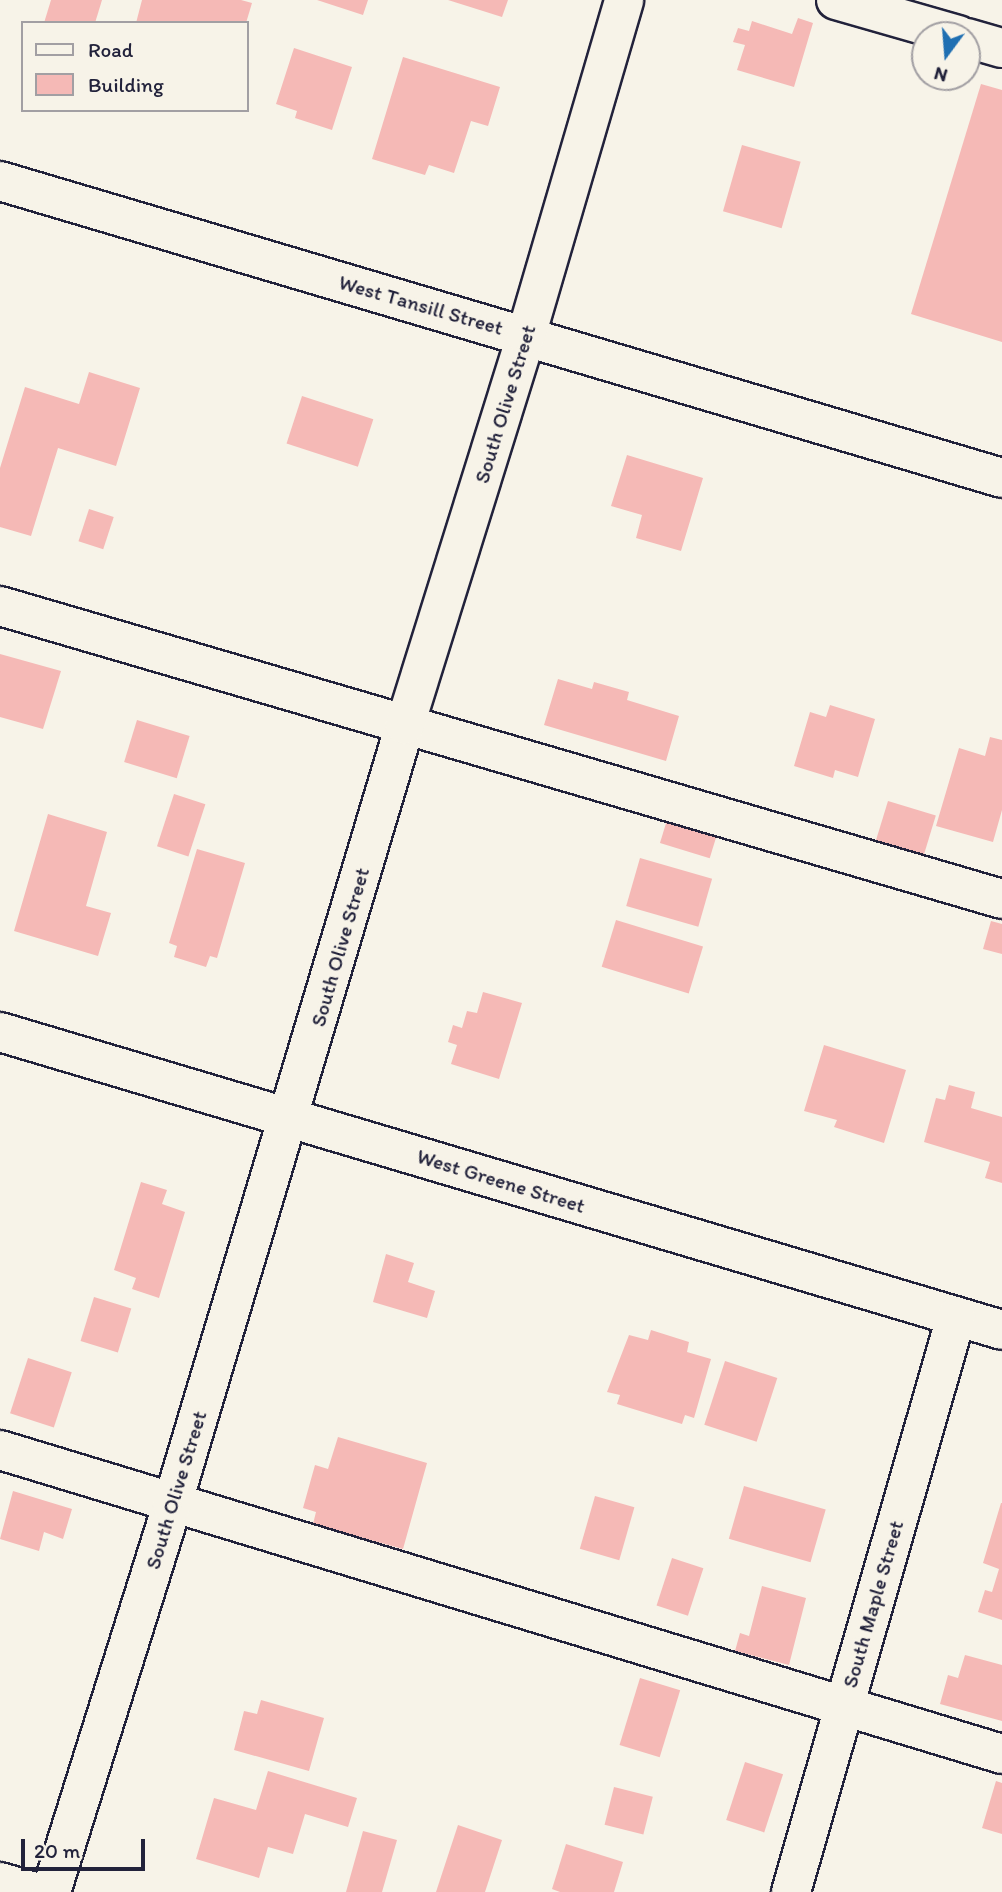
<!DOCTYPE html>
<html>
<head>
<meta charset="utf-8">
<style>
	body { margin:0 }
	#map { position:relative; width:1002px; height:1892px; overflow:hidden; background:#f7f3e8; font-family:Itim,sans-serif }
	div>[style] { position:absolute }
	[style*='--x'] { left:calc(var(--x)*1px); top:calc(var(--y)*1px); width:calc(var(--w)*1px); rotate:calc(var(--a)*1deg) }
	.building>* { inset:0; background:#f5b9b6; transform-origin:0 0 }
	.roads { filter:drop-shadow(2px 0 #22223b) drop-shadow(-2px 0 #22223b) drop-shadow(0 2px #22223b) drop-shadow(0 -2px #22223b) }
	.minor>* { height:38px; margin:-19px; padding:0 19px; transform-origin:19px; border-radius:19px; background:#f7f3e8 }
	span { translate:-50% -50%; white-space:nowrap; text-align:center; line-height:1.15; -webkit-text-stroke:6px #f7f3e8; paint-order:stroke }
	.street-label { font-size:21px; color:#22223b }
	.legend { position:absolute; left:21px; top:21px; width:228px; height:91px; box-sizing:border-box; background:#f7f3e8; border:2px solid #a29fa3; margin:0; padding:9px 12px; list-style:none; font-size:21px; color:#22223b }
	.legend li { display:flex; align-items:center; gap:14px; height:35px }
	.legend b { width:35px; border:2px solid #a29fa3 }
	.north { position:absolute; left:911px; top:21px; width:70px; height:70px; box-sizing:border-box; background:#f7f3e8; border:2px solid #a29fa3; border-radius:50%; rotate:196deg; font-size:19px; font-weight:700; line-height:28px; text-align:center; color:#22223b }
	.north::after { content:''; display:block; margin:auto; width:24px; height:32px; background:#1f6fb2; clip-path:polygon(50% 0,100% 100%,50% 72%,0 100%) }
	.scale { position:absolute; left:21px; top:1839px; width:124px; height:32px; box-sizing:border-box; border:4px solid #22223b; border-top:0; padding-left:9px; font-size:21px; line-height:24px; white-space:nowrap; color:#22223b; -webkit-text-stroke:5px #f7f3e8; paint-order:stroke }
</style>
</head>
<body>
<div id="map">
	<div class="building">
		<i style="clip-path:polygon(51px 0,102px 0,95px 23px,44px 23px)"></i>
		<i style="clip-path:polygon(142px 0,241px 0,252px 3px,246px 23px,136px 23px)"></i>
		<i style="clip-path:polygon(317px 0,368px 0,363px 15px)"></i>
		<i style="clip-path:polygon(448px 0,508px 0,502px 17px)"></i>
		<i style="clip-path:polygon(798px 18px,813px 23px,794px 87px,737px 70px,745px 45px,733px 42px,738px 28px,749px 31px,752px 21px,792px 34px)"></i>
		<i style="clip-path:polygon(294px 48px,352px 67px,332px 130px,295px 118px,297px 111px,276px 104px)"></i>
		<i style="clip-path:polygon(403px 57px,500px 87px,488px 126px,471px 121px,454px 173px,429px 165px,425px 175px,372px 159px)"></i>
		<i style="clip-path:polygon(981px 84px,1002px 90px,1002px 342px,911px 314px)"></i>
		<i style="left:742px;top:145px;width:61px;height:69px;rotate:16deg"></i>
		<i style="clip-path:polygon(89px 372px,140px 388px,116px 466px,58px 448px,31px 536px,0 527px,0 468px,25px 387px,79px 404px)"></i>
		<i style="left:302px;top:396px;width:75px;height:50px;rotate:18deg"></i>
		<i style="clip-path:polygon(627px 455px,703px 478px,681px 551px,636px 538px,642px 515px,611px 506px)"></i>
		<i style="left:89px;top:509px;width:26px;height:34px;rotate:18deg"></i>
		<i style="clip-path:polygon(0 654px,61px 671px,43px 729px,0 717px)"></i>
		<i style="clip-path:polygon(558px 679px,592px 689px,594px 682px,629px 692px,627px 700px,679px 716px,666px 761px,544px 725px)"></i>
		<i style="clip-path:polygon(830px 705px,875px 719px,858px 777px,835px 770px,833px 778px,794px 766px,810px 712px,826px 717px)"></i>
		<i style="left:137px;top:720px;width:55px;height:44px;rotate:17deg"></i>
		<i style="clip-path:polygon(990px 737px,1002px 740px,1002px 810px,993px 842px,936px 826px,959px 748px,985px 756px)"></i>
		<i style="left:174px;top:794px;width:33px;height:55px;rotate:18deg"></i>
		<i style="left:888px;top:801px;width:50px;height:45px;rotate:17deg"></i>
		<i style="clip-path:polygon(48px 814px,107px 832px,86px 906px,111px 913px,98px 956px,14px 931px)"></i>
		<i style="left:667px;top:820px;width:52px;height:24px;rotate:17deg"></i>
		<i style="clip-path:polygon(197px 849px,245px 863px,217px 958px,210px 956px,206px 967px,174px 957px,177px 946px,169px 943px)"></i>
		<i style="left:640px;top:858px;width:75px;height:50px;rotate:16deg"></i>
		<i style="left:616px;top:920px;width:91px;height:49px;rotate:17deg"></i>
		<i style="clip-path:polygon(991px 921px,1002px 924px,1002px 954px,983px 949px)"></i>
		<i style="clip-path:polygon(483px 992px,522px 1003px,499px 1079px,451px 1064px,457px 1045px,448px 1042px,453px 1025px,462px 1028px,467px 1011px,477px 1013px)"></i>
		<i style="clip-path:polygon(824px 1045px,906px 1070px,884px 1143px,834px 1127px,837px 1120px,804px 1111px)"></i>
		<i style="clip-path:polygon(949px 1085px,975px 1092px,971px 1108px,1002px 1117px,1002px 1183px,985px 1178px,990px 1162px,924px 1142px,936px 1098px,945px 1100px)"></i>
		<i style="clip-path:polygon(141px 1182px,167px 1190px,162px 1204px,185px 1212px,159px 1298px,132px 1289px,136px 1278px,114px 1270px)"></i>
		<i style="clip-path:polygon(386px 1254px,414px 1263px,408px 1282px,435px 1291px,427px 1318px,373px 1302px)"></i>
		<i style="left:94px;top:1297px;width:39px;height:46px;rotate:17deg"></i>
		<i style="clip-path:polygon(651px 1330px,689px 1342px,687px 1352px,711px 1359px,694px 1418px,685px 1415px,682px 1424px,617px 1404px,620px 1395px,607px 1392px,629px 1335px,648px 1340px)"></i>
		<i style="left:28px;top:1358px;width:46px;height:58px;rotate:18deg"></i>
		<i style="left:725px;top:1361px;width:55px;height:67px;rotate:18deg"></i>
		<i style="clip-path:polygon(338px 1437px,427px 1463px,403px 1549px,313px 1524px,316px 1512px,303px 1508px,315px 1465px,328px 1469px)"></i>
		<i style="left:744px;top:1486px;width:85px;height:55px;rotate:16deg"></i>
		<i style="clip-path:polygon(13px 1491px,72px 1509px,63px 1539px,44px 1532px,39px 1551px,0 1539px)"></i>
		<i style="left:595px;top:1496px;width:41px;height:55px;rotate:16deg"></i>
		<i style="clip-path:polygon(1001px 1503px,1002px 1503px,1002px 1620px,978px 1612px,985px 1590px,992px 1592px,999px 1569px,983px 1563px)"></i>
		<i style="left:672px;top:1558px;width:33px;height:50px;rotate:18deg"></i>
		<i style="clip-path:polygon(762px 1586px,806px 1598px,789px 1665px,735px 1651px,740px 1633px,749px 1636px)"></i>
		<i style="clip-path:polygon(965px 1655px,1002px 1665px,1002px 1721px,940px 1704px,948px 1675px,958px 1678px)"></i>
		<i style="left:640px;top:1678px;width:42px;height:70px;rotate:17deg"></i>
		<i style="clip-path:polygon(261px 1700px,324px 1718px,309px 1771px,234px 1750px,244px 1711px,257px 1714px)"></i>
		<i style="left:745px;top:1762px;width:40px;height:61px;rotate:18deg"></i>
		<i style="clip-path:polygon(268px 1771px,357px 1798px,348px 1827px,305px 1814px,293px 1854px,268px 1847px,259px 1878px,196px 1859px,214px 1798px,256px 1810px)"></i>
		<i style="clip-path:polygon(996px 1781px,1002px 1783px,1002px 1834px,982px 1828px)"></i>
		<i style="left:614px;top:1787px;width:40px;height:39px;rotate:14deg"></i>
		<i style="clip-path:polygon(458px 1825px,502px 1840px,485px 1892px,436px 1892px)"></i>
		<i style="clip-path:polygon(363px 1831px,397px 1840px,382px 1892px,346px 1892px)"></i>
		<i style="clip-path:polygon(566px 1844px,623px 1862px,614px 1892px,560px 1892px,552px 1889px)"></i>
	</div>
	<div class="roads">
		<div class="minor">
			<i style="--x:836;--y:0;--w:127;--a:16"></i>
			<i style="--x:967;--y:38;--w:36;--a:16"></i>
			<i style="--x:0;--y:181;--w:1045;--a:16.51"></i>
			<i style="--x:0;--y:606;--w:1044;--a:16.3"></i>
			<i style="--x:0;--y:1032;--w:1045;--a:16.56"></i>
			<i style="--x:0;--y:1450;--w:1047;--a:16.88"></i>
			<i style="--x:0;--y:1882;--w:35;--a:16"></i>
			<i style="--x:51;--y:1892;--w:405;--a:-72.6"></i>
			<i style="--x:172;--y:1505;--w:814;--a:-73.37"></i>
			<i style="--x:405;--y:725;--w:407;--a:-72.7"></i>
			<i style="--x:526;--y:336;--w:350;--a:-73.7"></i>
			<i style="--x:791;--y:1892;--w:598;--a:-73.99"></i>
		</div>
	</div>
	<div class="street-label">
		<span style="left:421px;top:305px;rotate:16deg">West Tansill Street</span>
		<span style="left:505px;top:404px;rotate:-73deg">South Olive Street</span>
		<span style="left:340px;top:947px;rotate:-74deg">South Olive Street</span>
		<span style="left:501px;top:1181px;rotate:17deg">West Greene Street</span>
		<span style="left:176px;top:1490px;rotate:-73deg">South Olive Street</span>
		<span style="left:873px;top:1604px;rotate:-74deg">South Maple Street</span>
	</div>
	<ul class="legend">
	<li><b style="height:9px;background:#f7f3e8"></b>Road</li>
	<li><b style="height:19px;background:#f5b9b6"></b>Building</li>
	</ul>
	<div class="north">N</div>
	<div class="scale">20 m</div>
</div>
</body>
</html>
